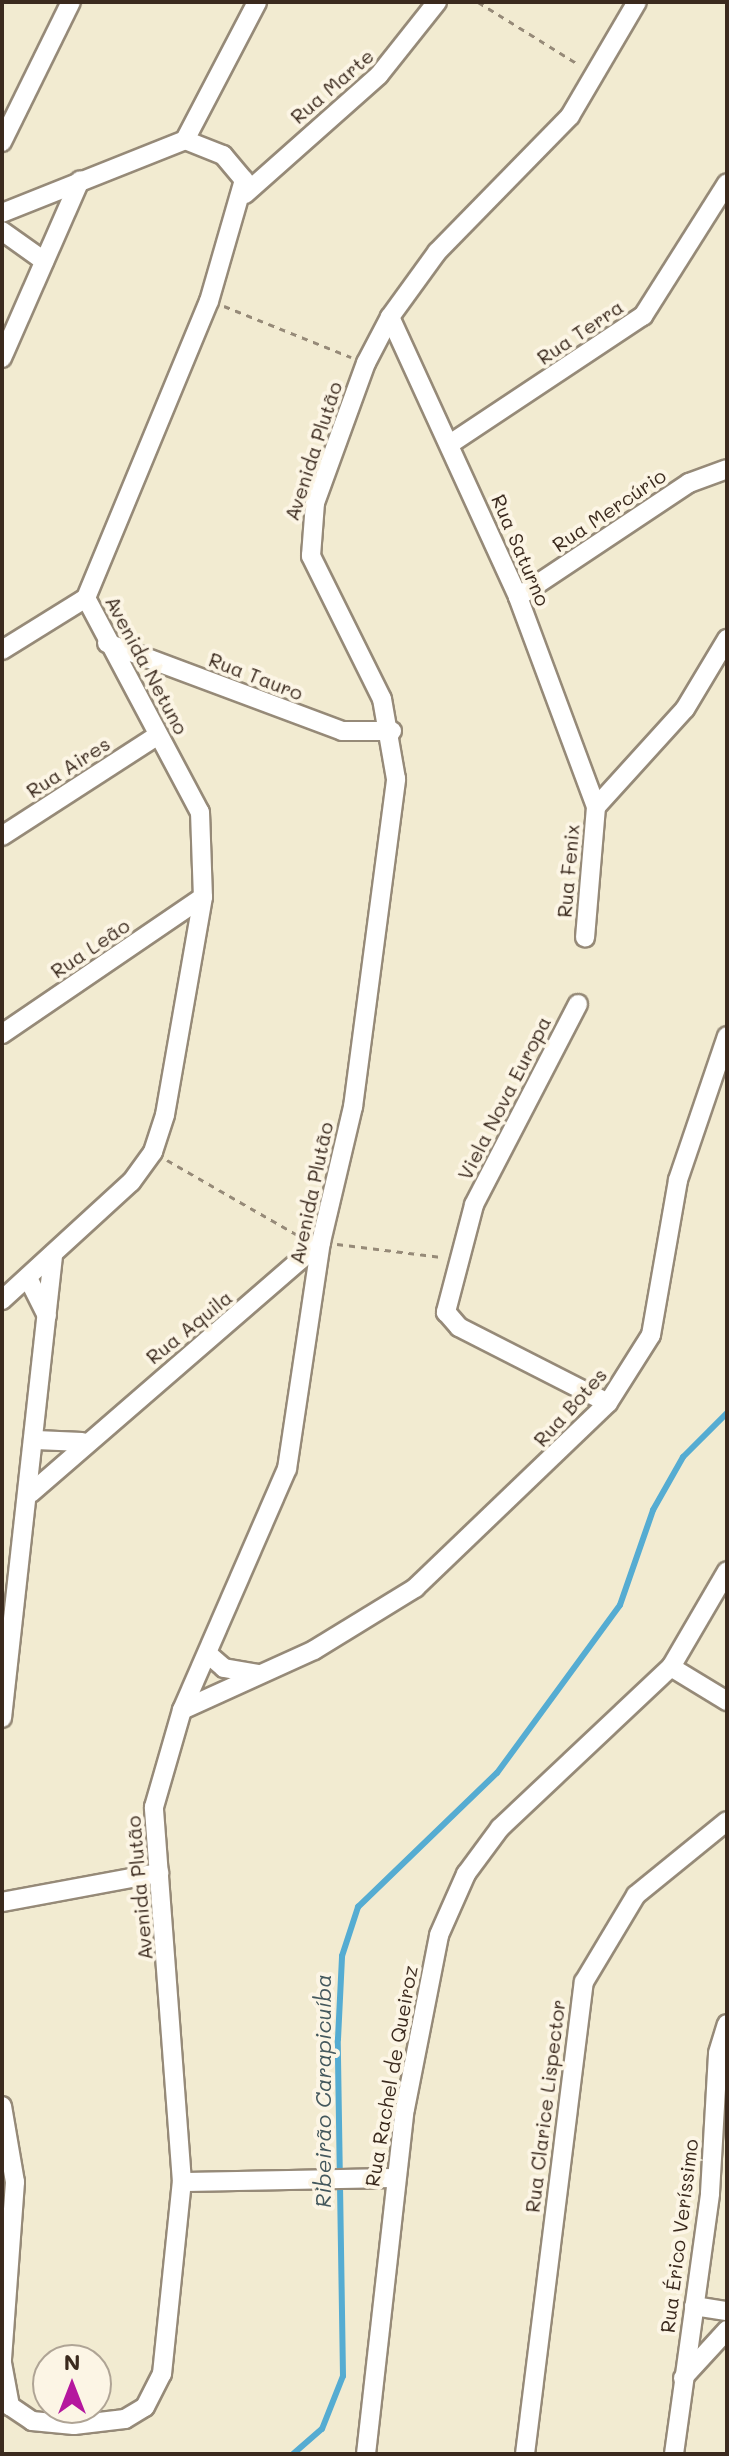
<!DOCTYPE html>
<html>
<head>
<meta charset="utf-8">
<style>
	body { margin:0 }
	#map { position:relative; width:729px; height:2456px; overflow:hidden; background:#f2ebd1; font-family:Mali,sans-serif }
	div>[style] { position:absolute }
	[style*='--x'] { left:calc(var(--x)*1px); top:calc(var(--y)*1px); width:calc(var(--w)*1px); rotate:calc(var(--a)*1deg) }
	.stream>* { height:6px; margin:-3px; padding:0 3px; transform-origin:3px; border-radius:3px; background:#55acd2 }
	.path>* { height:3px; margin-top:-1.5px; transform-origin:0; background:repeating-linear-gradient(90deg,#968a78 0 6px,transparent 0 12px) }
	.roads { filter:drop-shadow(2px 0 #968a78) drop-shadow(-2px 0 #968a78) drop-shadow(0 2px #968a78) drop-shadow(0 -2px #968a78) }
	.minor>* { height:18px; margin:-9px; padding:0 9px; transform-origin:9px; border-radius:9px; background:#fff }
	span { translate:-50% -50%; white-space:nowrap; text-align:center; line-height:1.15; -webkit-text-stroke:8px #fcf5e5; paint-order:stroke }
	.street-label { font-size:20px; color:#3b2a1e }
	.water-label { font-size:22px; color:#44585d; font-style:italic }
	.frame { position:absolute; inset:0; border:4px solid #3b2a1e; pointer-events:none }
	.north { position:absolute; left:32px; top:2344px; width:80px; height:80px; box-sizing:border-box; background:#fcf5e5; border:2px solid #afa495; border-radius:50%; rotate:0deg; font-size:22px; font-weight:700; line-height:32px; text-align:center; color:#3b2a1e }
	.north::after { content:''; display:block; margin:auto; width:28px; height:36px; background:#b5179e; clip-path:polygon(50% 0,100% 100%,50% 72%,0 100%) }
</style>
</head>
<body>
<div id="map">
	<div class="stream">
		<i style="--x:293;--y:2454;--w:38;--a:-41"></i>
		<i style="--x:322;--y:2429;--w:57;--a:-68.4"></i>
		<i style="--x:343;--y:2376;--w:337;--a:-90.9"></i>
		<i style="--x:338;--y:2039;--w:83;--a:-87.2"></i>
		<i style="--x:342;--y:1956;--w:52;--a:-71.9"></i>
		<i style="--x:358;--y:1907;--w:193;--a:-44"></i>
		<i style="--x:497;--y:1773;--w:208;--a:-53.8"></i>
		<i style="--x:620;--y:1605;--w:101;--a:-70.8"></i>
		<i style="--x:653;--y:1510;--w:61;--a:-60.5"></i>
		<i style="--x:683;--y:1457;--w:62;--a:-45"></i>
	</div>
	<div class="path">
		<i style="--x:478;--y:2;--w:118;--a:31.8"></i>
		<i style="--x:224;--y:306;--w:137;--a:21.9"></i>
		<i style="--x:167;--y:1160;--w:152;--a:29.9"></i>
		<i style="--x:337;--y:1244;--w:105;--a:7.1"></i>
	</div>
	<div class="roads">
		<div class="minor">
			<i style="--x:185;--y:140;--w:156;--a:-62.4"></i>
			<i style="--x:2;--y:142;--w:156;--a:-63.8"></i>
			<i style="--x:245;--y:194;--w:179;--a:-41.6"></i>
			<i style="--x:379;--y:75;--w:93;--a:-51.5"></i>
			<i style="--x:2;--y:213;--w:197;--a:-21.7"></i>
			<i style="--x:185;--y:140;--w:41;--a:21.5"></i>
			<i style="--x:223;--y:155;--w:33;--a:50"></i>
			<i style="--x:244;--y:180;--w:126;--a:106.1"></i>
			<i style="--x:209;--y:301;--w:321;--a:112.5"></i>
			<i style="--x:86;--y:598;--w:242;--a:62"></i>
			<i style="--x:200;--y:812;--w:85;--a:88"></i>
			<i style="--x:203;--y:897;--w:221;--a:99.9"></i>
			<i style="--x:165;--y:1115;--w:39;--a:108"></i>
			<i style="--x:153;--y:1152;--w:37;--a:126"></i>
			<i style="--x:131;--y:1182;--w:175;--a:137.5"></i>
			<i style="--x:2;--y:231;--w:52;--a:35.5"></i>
			<i style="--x:390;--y:317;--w:308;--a:65.4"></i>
			<i style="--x:518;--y:597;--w:224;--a:69.6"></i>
			<i style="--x:596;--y:807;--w:131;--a:94.8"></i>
			<i style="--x:2;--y:358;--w:194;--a:-66.3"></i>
			<i style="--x:450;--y:444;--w:232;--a:-33.6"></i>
			<i style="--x:643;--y:316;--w:157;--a:-57.7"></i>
			<i style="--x:518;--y:597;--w:206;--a:-33.7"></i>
			<i style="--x:689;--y:483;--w:40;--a:-20.2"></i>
			<i style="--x:107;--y:643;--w:251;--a:20.5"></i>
			<i style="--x:342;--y:731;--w:50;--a:0"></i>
			<i style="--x:2;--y:650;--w:99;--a:-31.8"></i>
			<i style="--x:596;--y:807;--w:132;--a:-47.8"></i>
			<i style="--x:685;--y:709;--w:82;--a:-59"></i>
			<i style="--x:2;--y:836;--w:186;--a:-32.9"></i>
			<i style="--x:578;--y:1004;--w:226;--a:117.4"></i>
			<i style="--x:474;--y:1205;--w:111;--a:104.7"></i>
			<i style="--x:446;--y:1312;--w:20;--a:49"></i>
			<i style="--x:459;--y:1327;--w:167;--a:27"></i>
			<i style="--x:2;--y:1034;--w:243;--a:-34.3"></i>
			<i style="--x:28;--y:1278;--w:42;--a:63.4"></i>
			<i style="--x:36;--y:1440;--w:46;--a:2.5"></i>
			<i style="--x:31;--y:1493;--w:384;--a:-40.9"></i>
			<i style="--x:208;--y:1654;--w:21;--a:41"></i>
			<i style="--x:224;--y:1668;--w:34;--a:10"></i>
			<i style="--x:671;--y:1667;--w:66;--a:31.3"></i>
			<i style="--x:182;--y:1710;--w:145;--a:-24.4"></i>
			<i style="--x:314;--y:1650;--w:119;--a:-31.5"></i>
			<i style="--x:415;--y:1588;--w:267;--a:-43.8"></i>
			<i style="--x:608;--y:1403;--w:80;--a:-57.7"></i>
			<i style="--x:651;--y:1335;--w:157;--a:-80.1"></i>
			<i style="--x:678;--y:1180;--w:152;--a:-71.2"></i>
			<i style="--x:2;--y:1718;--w:467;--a:-83.7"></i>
			<i style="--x:2;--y:1902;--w:160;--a:-10.5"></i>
			<i style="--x:2;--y:2106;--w:77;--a:80.3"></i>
			<i style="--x:15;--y:2182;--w:179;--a:94.2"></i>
			<i style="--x:182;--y:2182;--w:214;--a:-1.1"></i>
			<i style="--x:694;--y:2306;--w:33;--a:9"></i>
			<i style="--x:2;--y:2363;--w:44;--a:79.5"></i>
			<i style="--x:10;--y:2406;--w:27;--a:34"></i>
			<i style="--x:32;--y:2421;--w:42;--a:5.4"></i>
			<i style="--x:74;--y:2425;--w:51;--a:-6.7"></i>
			<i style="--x:125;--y:2419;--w:23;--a:-31"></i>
			<i style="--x:145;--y:2407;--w:37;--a:-63"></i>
			<i style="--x:162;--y:2374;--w:193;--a:-84.1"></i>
			<i style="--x:182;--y:2182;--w:376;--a:-94.3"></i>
			<i style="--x:154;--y:1807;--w:101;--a:-73.9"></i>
			<i style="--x:182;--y:1710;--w:263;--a:-66.5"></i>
			<i style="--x:287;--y:1469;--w:230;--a:-81.5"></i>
			<i style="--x:321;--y:1242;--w:139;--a:-76.7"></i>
			<i style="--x:353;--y:1107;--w:331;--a:-82.5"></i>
			<i style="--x:396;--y:779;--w:81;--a:-99.9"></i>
			<i style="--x:382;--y:699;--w:160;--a:-116.4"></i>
			<i style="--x:311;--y:556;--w:53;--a:-85.7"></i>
			<i style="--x:315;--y:503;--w:149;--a:-70"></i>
			<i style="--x:366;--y:363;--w:52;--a:-62.4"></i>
			<i style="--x:390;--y:317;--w:80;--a:-54.1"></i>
			<i style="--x:437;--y:252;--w:190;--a:-45.6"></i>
			<i style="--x:570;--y:116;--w:132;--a:-59.6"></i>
			<i style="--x:683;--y:2378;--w:65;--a:-47.5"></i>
			<i style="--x:366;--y:2454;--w:347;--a:-83.6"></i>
			<i style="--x:405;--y:2109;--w:177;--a:-78.9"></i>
			<i style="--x:439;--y:1935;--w:67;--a:-66.1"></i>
			<i style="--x:466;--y:1874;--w:57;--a:-53.5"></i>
			<i style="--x:500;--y:1828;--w:235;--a:-43.3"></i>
			<i style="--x:671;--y:1667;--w:111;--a:-59.7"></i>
			<i style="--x:525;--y:2454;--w:476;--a:-82.9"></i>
			<i style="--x:584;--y:1982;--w:101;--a:-59.1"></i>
			<i style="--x:636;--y:1895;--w:117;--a:-39.1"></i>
			<i style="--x:674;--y:2454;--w:263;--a:-82.1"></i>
			<i style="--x:710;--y:2193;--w:140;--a:-86.7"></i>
			<i style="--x:718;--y:2053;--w:30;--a:-73"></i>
		</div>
	</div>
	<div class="street-label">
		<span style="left:332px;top:86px;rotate:-41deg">Rua Marte</span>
		<span style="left:580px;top:332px;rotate:-34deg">Rua Terra</span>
		<span style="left:313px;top:451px;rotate:-72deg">Avenida Plutão</span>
		<span style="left:609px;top:510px;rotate:-34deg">Rua Mercúrio</span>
		<span style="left:521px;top:550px;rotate:67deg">Rua Saturno</span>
		<span style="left:147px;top:665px;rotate:62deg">Avenida Netuno</span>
		<span style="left:256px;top:676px;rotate:21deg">Rua Tauro</span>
		<span style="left:68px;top:767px;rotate:-33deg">Rua Aires</span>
		<span style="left:568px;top:871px;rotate:-85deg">Rua Fenix</span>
		<span style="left:90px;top:948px;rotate:-34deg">Rua Leão</span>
		<span style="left:504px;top:1098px;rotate:-63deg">Viela Nova Europa</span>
		<span style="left:311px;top:1193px;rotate:-78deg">Avenida Plutão</span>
		<span style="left:189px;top:1327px;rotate:-39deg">Rua Aquila</span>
		<span style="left:570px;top:1407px;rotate:-48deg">Rua Botes</span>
		<span style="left:139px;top:1888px;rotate:-95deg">Avenida Plutão</span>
		<span style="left:391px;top:2076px;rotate:-80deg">Rua Rachel de Queiroz</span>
		<span style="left:545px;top:2106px;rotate:-83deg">Rua Clarice Lispector</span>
		<span style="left:679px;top:2236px;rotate:-83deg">Rua Érico Veríssimo</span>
	</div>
	<div class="water-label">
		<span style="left:323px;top:2091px;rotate:-90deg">Ribeirão Carapicuíba</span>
	</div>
	<div class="frame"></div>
	<div class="north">N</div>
</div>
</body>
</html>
